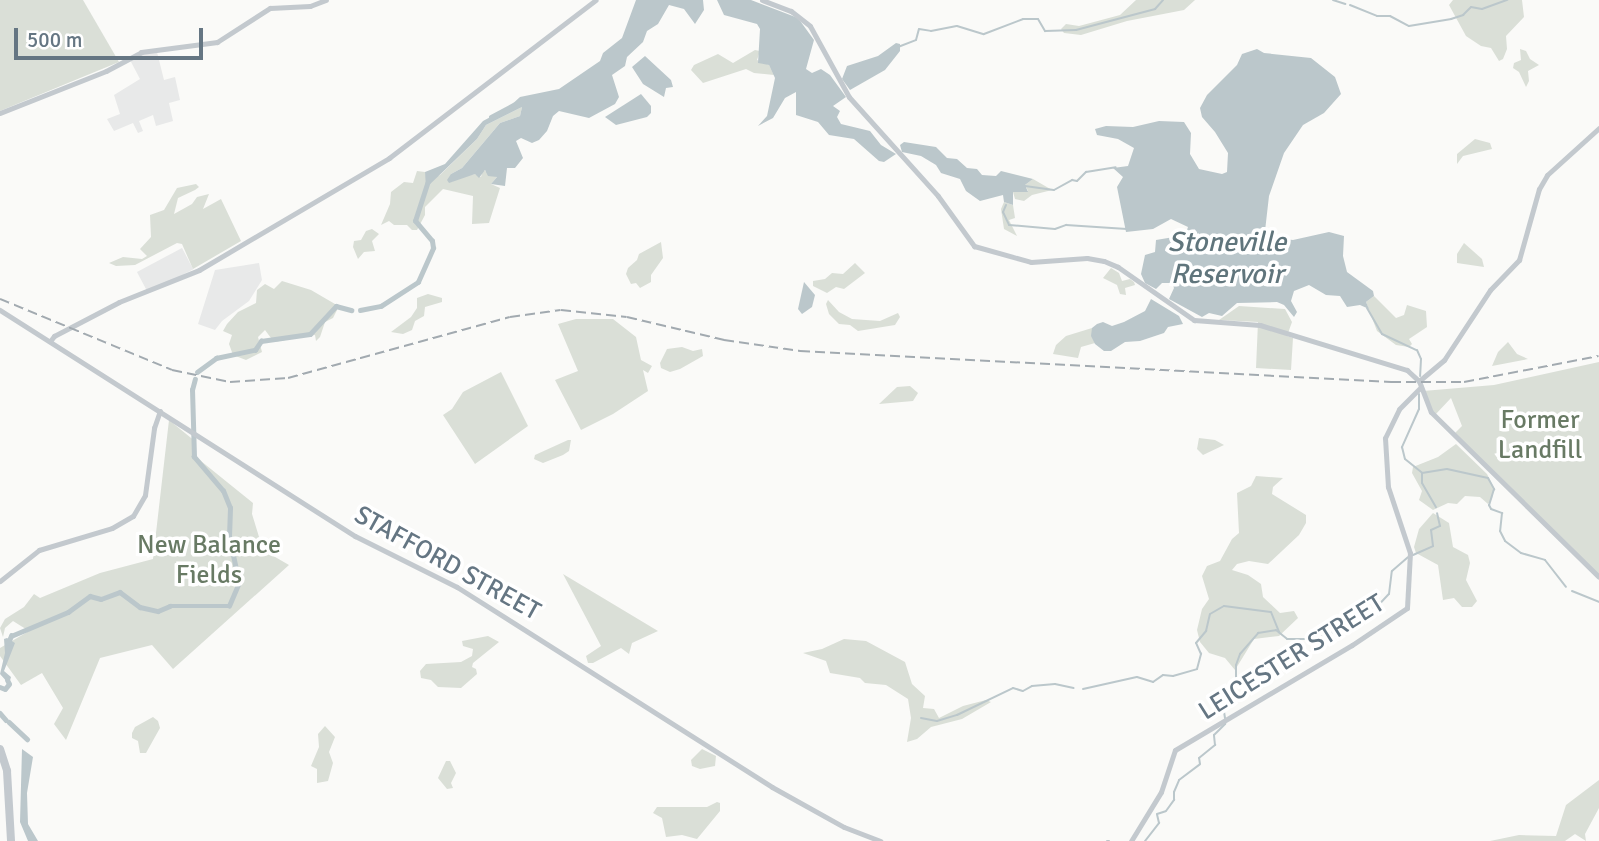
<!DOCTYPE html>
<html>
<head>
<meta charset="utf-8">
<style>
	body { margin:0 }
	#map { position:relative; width:1599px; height:841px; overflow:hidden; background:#fafaf8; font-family:Signika,sans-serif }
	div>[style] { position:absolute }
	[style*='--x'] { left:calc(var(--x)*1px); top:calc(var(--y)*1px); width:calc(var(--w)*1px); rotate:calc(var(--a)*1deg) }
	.built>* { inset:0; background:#e8e9e9; transform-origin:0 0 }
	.green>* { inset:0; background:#dadfd7 }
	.water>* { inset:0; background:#bbc7cb }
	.stream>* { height:2px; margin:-1px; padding:0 1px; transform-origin:1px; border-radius:1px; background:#bbc7cb }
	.river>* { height:4.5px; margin:-2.25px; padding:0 2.25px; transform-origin:2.25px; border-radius:2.25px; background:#bbc7cb }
	.secondary>* { height:5px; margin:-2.5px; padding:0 2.5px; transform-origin:2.5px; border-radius:2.5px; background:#c3c9ce }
	.highway>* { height:8px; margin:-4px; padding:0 4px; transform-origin:4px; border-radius:4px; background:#c3c9ce }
	.rail>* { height:2px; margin-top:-1px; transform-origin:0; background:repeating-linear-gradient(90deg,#a2aab0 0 10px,transparent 0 15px) }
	span { translate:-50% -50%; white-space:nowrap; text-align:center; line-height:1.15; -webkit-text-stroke:7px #fff; paint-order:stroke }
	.park-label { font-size:26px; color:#687a64 }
	.street-label { font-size:26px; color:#657683 }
	.water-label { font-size:28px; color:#60757c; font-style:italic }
	.scale { position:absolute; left:14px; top:28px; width:189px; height:32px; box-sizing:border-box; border:4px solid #657683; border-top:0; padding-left:9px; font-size:21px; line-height:24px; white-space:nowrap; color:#657683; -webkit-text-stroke:5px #fff; paint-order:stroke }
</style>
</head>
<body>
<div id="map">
	<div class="built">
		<i style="clip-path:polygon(157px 52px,164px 80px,175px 77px,180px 100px,169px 103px,173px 121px,156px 126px,153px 115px,139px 121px,143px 131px,138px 133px,133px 123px,114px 131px,107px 119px,120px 114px,114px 95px,140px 79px,130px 60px,140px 54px)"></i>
		<i style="left:182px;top:248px;width:24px;height:51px;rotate:62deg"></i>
		<i style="clip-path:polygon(259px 263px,262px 280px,249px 301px,222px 321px,215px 330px,198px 324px,215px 270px)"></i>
	</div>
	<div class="green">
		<i style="clip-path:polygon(0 0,83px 0,119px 62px,0 111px)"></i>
		<i style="clip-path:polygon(1136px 0,1195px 0,1184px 10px,1127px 21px,1081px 35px,1064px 33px,1061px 29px,1066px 24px,1079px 26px,1120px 15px)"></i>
		<i style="clip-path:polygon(1453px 0,1522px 0,1524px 17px,1506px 36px,1507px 49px,1503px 59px,1499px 61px,1491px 48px,1481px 46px,1466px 36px,1449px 5px)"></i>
		<i style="clip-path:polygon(1520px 49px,1526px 51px,1530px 59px,1539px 65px,1528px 71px,1529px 81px,1526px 87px,1519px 72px,1513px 68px,1514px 63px,1521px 60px)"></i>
		<i style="clip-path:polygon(755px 50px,760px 51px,757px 60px,769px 65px,774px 75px,754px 73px,746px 69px,703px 83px,691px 70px,694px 65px,718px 54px,733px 63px)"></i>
		<i style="clip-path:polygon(522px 107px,520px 116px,500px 123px,462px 168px,451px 174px,451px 182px,463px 176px,475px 174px,481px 177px,483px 170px,497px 177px,491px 184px,500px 188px,489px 223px,472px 224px,473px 196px,443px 189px,425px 207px,425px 215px,417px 230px,412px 230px,407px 225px,394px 225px,389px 221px,381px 225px,390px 204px,391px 192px,404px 182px,413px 183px,417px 171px,425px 172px,427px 180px,440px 175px,477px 139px,486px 125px)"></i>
		<i style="clip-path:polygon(1475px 139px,1490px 143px,1492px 149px,1463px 156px,1457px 164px,1457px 154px)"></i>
		<i style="clip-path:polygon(1033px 179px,1052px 190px,1032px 195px,1024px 201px,1015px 199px,1013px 192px,1028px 191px,1025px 185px)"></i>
		<i style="clip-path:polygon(196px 184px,199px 187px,195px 190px,178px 198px,174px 214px,192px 204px,197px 197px,209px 194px,203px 209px,221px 199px,241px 241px,193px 269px,182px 244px,177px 243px,135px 265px,116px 266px,109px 263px,123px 257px,142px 259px,147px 256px,140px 249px,151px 237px,150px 215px,164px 210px,177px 188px)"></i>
		<i style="clip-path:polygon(1004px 202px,1013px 205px,1015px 218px,1009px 220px,1017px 236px,1004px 229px,1001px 209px)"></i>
		<i style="clip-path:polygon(372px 229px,379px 234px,372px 241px,375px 251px,364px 252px,358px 259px,353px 247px,354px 241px,361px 240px,366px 231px)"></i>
		<i style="clip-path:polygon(661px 242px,663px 258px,651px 275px,651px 282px,640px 288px,636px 283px,631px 284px,626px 274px,628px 268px,637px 260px,639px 254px)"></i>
		<i style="clip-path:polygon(1464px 243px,1482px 259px,1484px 267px,1457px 263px,1457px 254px)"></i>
		<i style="clip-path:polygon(855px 263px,865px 273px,844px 289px,836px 287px,827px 293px,813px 286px,813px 281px,825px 279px,832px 273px,843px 274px)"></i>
		<i style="clip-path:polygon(1111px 268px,1119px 273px,1122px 281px,1130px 279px,1134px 282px,1135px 285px,1125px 288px,1126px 295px,1120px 294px,1117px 285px,1103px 278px)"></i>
		<i style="clip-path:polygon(282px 281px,311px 290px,335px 304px,337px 310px,333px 318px,325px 322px,320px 337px,316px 341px,315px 335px,274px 342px,265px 330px,258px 337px,262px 352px,246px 360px,233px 355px,229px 344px,232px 335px,223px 331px,227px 324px,238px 312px,256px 303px,257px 290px,265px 284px,274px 289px)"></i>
		<i style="clip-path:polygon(428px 294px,442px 298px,442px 302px,425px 307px,424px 316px,415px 321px,412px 330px,403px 334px,391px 332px,411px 317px,417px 308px,417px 298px)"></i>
		<i style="clip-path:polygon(1374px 296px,1396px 318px,1404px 315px,1407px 305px,1426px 311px,1427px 327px,1409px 339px,1412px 344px,1409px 347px,1396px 345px,1377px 331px,1366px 302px)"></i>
		<i style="clip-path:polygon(828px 300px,839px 312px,852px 319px,880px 321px,898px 313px,900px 317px,895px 325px,858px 331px,850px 325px,839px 324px,829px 314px,826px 304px)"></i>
		<i style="clip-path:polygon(1239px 306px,1285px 309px,1292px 322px,1287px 336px,1293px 338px,1291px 370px,1256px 368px,1258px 322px,1219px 320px)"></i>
		<i style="clip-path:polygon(576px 319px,613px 319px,636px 337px,641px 360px,652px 366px,648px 373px,643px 370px,648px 391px,613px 414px,581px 430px,555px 380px,578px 371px,558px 324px)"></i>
		<i style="clip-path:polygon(1092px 328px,1095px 343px,1081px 347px,1078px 358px,1053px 354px,1056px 345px,1066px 336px)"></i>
		<i style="clip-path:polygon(1508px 342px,1517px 354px,1528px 359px,1492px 366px,1498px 352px)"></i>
		<i style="clip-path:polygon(682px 347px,693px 351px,702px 349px,703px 356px,680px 369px,670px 372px,661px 368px,660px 363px,667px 349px)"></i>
		<i style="clip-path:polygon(1599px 362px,1599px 575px,1454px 434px,1462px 426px,1451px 398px,1435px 415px,1423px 391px,1494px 385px)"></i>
		<i style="clip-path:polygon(501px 372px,528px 426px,475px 464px,443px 415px,452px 409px,463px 392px)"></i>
		<i style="clip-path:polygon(910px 386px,918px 393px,913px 401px,879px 404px,897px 387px)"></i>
		<i style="clip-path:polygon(169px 420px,196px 442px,196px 457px,253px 503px,252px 514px,263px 550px,289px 565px,173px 669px,152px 645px,100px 658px,66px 740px,54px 724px,63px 708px,42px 673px,21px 685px,0 656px,0 648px,29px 631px,13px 621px,5px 628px,3px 637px,0 628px,5px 619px,24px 607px,34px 594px,40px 598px,100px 573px,153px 559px)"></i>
		<i style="clip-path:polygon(1199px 438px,1215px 440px,1224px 445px,1203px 455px,1197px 449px)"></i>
		<i style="clip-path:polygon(568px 440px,571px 440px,569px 451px,563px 455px,543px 463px,534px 459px,535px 455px)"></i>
		<i style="clip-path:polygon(1456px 444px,1487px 474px,1494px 488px,1492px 499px,1488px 504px,1480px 497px,1465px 496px,1457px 504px,1448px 503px,1433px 510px,1419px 500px,1422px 491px,1412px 473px,1413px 467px,1438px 457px)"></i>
		<i style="clip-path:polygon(1256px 476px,1283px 478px,1273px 487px,1272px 494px,1306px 515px,1306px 523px,1299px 535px,1268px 564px,1249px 561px,1237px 564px,1232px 570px,1248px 575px,1261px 584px,1263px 597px,1280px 613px,1294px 611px,1298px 618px,1279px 636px,1254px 639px,1235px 670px,1225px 658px,1209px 653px,1200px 642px,1197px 630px,1202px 609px,1209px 599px,1202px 576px,1207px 566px,1220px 561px,1232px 539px,1239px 533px,1237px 493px,1251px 486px)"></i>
		<i style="clip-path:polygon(1433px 513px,1449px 523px,1453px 547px,1468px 555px,1470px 563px,1466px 580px,1477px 601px,1472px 607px,1462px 607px,1454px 598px,1443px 600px,1438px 565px,1416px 553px,1414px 547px,1419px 529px)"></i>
		<i style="clip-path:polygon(563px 574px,658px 631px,632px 643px,629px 654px,621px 648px,593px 663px,588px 663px,586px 656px,601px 646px)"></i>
		<i style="clip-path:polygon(488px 636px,499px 642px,473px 663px,472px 667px,476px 669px,477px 674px,461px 688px,438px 687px,431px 680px,421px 678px,420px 671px,426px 664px,461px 662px,472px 656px,473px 649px,463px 646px,462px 641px)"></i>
		<i style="clip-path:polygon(844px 639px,866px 641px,905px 662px,912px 684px,925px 696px,923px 708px,934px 709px,939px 718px,963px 706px,986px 700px,991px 702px,962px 719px,931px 727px,917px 739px,907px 742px,911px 718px,908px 699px,886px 685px,865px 683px,860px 678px,830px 673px,826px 661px,803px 653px,822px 649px)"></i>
		<i style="clip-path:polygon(153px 717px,158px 721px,160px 728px,146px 753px,140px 753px,138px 741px,132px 738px,132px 733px,135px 727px)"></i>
		<i style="clip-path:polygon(325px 726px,335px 737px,329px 752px,333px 763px,328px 781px,317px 783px,317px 769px,311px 766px,319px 747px,318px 734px)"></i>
		<i style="clip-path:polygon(702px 749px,716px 756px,715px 766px,700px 769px,692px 766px,691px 760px)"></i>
		<i style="clip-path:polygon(446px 761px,450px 761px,456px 773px,451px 783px,453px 788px,447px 789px,438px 778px)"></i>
		<i style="clip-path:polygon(1599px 780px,1599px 808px,1585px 834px,1586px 841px,1575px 834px,1565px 841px,1490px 841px,1519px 835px,1556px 836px,1566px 805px)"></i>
		<i style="clip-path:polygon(717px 802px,720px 803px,720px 811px,697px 839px,682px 835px,666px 837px,662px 818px,653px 813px,657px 807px,707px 807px)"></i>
	</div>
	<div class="water">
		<i style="clip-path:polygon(636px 0,703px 0,704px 10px,695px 24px,684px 9px,669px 5px,658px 24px,647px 31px,643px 42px,627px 57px,625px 66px,612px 75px,619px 97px,615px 104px,589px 118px,559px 111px,553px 116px,547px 131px,539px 140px,532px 143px,521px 138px,516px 141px,523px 158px,515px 168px,507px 168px,505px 186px,491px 184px,497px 177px,488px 176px,485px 170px,479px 178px,475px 174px,449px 183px,447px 180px,451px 174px,462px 168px,500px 123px,520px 116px,522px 107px,486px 125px,477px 139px,426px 188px,425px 172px,445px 164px,483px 121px,509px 107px,520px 97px,559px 89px,600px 61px,603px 53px,622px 38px)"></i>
		<i style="clip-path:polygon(717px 0,751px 0,798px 18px,814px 40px,806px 69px,812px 73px,821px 69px,830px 75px,846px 97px,833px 106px,840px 111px,837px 117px,841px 124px,870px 131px,881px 145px,896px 154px,884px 162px,879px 161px,854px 139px,829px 135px,818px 122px,796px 115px,796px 92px,785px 98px,773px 118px,758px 126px,767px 116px,775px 78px,769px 65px,758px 63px,760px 29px,757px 24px,724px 15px)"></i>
		<i style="clip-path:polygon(896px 43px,900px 44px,900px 51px,885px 70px,850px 90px,842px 79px,847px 66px,878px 56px)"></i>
		<i style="clip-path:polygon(1257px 49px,1264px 53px,1311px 58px,1335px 77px,1341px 94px,1324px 113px,1303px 125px,1284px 153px,1269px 196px,1265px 231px,1270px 237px,1293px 240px,1329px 232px,1344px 236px,1343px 256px,1347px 272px,1373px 291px,1374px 296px,1366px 302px,1369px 309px,1360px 305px,1347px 307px,1340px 296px,1326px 295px,1309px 285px,1294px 291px,1291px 301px,1297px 312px,1294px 317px,1284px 305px,1277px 302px,1237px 303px,1222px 316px,1209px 313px,1202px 317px,1169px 299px,1174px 288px,1172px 283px,1162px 283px,1156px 289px,1145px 283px,1141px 274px,1145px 255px,1155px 252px,1156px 240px,1180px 236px,1186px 233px,1188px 227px,1171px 219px,1153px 229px,1126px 232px,1117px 187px,1123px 177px,1113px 168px,1128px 166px,1134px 148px,1118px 139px,1097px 135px,1095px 129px,1106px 126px,1133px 127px,1159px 121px,1184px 122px,1191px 133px,1190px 154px,1199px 169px,1222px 174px,1227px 172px,1228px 153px,1215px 132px,1202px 117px,1200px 108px,1207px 95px,1237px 65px,1242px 54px)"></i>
		<i style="clip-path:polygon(645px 56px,671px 80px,673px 87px,666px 88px,664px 97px,643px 84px,632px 67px)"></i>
		<i style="clip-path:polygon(641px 94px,651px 106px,651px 113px,647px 117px,616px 125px,605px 117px)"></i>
		<i style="clip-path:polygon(904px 142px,936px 147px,947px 158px,957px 159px,967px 168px,977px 169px,982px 175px,996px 176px,1001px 171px,1033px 179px,1025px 185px,1028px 192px,1013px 192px,1013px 205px,1004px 202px,1003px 195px,980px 201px,966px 191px,960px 179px,941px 173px,936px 165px,921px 156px,902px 152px,900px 145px)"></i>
		<i style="clip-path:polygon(804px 282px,815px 295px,812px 307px,802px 314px,798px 309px)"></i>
		<i style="clip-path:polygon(1151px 299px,1179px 316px,1183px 324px,1168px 327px,1164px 333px,1140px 341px,1125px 342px,1111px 351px,1104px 351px,1095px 344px,1091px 336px,1092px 328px,1097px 324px,1103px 322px,1112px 326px,1124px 322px,1145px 311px)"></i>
		<i style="clip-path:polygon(7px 638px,15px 643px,4px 671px,11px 677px,9px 684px,0 674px,5px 653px,4px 639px)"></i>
		<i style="clip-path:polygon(22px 749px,33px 757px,27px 793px,28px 824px,38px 841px,28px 841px,20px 822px)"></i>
	</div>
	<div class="stream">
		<i style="--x:1333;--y:0;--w:13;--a:18"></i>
		<i style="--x:1350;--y:5;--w:29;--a:22"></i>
		<i style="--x:1377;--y:16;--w:13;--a:0"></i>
		<i style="--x:1390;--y:16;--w:21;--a:28"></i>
		<i style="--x:1409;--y:26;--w:43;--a:-9.5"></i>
		<i style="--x:1451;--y:19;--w:13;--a:-18"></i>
		<i style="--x:1463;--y:15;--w:11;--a:-45"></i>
		<i style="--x:1471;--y:7;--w:11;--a:10"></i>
		<i style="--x:1482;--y:9;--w:27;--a:-20"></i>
		<i style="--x:898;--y:47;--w:19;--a:-21"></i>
		<i style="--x:916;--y:40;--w:11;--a:-75"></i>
		<i style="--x:919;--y:29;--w:12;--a:9"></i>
		<i style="--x:931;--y:31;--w:26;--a:-11"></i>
		<i style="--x:957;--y:26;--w:28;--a:17"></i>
		<i style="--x:984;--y:34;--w:42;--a:-21"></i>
		<i style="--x:1023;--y:19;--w:15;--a:0"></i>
		<i style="--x:1038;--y:19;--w:14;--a:60"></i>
		<i style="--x:1045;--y:31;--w:31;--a:-2"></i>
		<i style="--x:1076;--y:30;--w:82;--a:-14.9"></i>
		<i style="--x:1155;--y:9;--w:12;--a:-48"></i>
		<i style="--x:1025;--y:186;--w:29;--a:8"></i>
		<i style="--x:1054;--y:190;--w:21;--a:-29"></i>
		<i style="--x:1072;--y:180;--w:5;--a:11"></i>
		<i style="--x:1077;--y:181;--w:13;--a:-45"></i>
		<i style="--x:1086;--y:172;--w:30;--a:-9"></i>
		<i style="--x:1006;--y:205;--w:8;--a:113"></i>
		<i style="--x:1003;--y:212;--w:14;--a:65"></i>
		<i style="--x:1009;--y:225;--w:46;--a:5"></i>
		<i style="--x:1055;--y:229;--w:12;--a:-20"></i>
		<i style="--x:1066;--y:225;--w:61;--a:3.8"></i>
		<i style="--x:1367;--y:308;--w:30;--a:60"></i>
		<i style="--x:1382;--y:334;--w:38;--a:25"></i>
		<i style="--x:1417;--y:350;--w:10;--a:66"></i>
		<i style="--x:1421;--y:359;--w:17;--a:93"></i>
		<i style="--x:1419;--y:394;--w:15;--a:90"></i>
		<i style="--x:1419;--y:409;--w:42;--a:114.1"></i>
		<i style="--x:1402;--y:447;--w:12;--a:76"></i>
		<i style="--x:1405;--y:459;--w:22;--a:39"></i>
		<i style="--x:1422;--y:473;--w:10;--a:90"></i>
		<i style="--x:1422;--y:483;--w:28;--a:60"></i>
		<i style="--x:1422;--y:473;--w:25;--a:-9"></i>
		<i style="--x:1447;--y:469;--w:42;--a:12.4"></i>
		<i style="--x:1488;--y:478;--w:13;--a:61"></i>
		<i style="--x:1494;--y:489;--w:17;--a:107"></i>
		<i style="--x:1489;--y:505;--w:4;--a:63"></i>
		<i style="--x:1491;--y:509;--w:12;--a:20"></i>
		<i style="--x:1502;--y:513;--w:18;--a:96"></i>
		<i style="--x:1500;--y:531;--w:11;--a:63"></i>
		<i style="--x:1505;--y:541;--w:20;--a:37"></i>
		<i style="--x:1521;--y:553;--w:25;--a:16"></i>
		<i style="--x:1545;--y:560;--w:34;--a:52"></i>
		<i style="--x:1413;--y:555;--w:22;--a:-24"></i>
		<i style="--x:1433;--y:546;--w:16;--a:-97"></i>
		<i style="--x:1431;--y:530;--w:10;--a:-24"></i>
		<i style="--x:1440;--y:526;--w:13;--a:-103"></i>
		<i style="--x:1572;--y:591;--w:29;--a:22"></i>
		<i style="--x:1083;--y:689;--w:55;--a:-12.5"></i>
		<i style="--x:1137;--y:677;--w:17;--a:17"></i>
		<i style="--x:1153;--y:682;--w:12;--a:-35"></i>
		<i style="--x:1163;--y:675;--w:10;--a:6"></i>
		<i style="--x:1173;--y:676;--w:25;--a:-16"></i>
		<i style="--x:1197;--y:669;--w:16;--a:-75"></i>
		<i style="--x:1201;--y:654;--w:12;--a:-114"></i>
		<i style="--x:1196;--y:643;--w:16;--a:-50"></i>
		<i style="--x:1206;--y:631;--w:17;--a:-77"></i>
		<i style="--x:1210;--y:614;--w:16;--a:-30"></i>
		<i style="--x:1224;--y:606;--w:47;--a:7.3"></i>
		<i style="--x:1271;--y:612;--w:22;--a:68"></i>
		<i style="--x:921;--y:718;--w:16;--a:11"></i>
		<i style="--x:937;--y:721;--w:21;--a:-17"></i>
		<i style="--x:957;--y:715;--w:62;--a:-25.7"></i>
		<i style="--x:1013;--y:688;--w:10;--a:17"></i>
		<i style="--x:1023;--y:691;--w:10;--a:-29"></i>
		<i style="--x:1032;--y:686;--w:23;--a:-5"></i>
		<i style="--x:1055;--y:684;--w:19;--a:12"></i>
		<i style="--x:1225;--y:718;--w:13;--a:-99"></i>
		<i style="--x:1223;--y:705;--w:7;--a:-34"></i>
		<i style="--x:1229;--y:701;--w:4;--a:-104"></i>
		<i style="--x:1228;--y:697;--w:14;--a:-56"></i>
		<i style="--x:1236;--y:685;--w:20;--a:-90"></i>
		<i style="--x:1236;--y:665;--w:12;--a:-70"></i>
		<i style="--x:1240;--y:654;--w:28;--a:-49"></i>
		<i style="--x:1258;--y:633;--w:18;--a:-9"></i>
		<i style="--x:1276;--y:630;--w:14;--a:39"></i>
		<i style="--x:1287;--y:639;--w:30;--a:0"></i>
		<i style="--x:1317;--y:639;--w:13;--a:-27"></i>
		<i style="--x:1329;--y:633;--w:14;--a:-8"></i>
		<i style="--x:1343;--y:631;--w:35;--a:-33"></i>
		<i style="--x:1372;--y:612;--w:25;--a:-47"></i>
		<i style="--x:1389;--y:594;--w:23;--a:-83"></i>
		<i style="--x:1392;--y:571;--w:21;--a:-41"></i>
		<i style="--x:1107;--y:841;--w:2;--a:0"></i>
		<i style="--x:1145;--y:841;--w:23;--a:-52"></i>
		<i style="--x:1159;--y:823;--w:9;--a:-103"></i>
		<i style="--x:1157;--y:814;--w:9;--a:-18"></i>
		<i style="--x:1166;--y:811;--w:14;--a:-54"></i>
		<i style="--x:1174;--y:800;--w:8;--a:-90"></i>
		<i style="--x:1174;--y:792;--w:13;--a:-67"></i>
		<i style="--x:1179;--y:780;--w:26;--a:-37"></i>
		<i style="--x:1200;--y:764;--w:6;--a:-99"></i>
		<i style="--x:1199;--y:758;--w:21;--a:-39"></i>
		<i style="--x:1215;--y:745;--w:10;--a:-96"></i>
		<i style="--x:1214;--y:735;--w:16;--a:-45"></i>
	</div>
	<div class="river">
		<i style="--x:491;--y:117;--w:26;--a:-28"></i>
		<i style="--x:360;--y:310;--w:21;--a:-11"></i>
		<i style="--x:381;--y:306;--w:44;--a:-33"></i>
		<i style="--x:418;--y:282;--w:37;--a:-66"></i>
		<i style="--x:433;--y:248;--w:7;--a:-98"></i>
		<i style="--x:432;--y:241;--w:26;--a:-130"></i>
		<i style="--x:415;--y:221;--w:40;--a:-72"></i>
		<i style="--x:197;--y:372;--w:24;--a:-36"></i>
		<i style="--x:216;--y:358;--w:40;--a:-12"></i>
		<i style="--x:255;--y:350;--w:11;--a:-56"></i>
		<i style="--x:261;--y:341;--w:49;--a:-8.1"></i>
		<i style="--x:310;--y:334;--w:38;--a:-47"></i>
		<i style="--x:336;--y:306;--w:16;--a:15"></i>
		<i style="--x:8;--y:643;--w:8;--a:-67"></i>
		<i style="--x:11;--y:636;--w:62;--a:-22.8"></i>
		<i style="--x:68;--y:612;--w:27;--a:-36"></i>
		<i style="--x:90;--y:596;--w:11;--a:15"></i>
		<i style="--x:101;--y:599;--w:20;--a:-20"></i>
		<i style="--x:120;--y:592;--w:25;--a:37"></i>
		<i style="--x:140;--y:607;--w:18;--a:13"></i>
		<i style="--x:158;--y:611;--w:13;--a:-23"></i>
		<i style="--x:170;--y:606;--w:59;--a:0"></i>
		<i style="--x:229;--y:606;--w:25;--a:-67"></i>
		<i style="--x:239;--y:583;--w:47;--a:-102.3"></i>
		<i style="--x:229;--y:537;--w:29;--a:-88"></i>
		<i style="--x:230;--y:508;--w:18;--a:-112"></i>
		<i style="--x:223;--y:491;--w:45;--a:-130.5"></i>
		<i style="--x:194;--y:457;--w:67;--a:-91.7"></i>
		<i style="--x:192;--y:390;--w:11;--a:-75"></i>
		<i style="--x:0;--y:687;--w:5;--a:22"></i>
		<i style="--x:5;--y:689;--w:6;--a:-51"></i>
		<i style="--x:9;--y:684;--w:4;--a:-117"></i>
		<i style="--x:0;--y:713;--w:9;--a:49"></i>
		<i style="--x:9;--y:722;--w:25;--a:43"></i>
	</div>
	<div class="secondary">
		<i style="--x:762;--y:0;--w:31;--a:21"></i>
		<i style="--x:791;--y:11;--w:24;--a:38"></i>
		<i style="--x:810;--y:26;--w:81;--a:61.2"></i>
		<i style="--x:849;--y:97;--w:133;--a:48"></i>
		<i style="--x:938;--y:196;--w:62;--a:54.2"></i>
		<i style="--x:974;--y:246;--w:59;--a:15.7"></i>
		<i style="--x:1031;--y:262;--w:56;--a:-4.1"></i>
		<i style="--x:1087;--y:258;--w:17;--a:10"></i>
		<i style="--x:1104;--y:261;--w:15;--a:23"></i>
		<i style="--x:1118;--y:267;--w:93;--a:34.9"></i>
		<i style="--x:1194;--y:320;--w:66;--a:4.3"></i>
		<i style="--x:1260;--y:325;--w:154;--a:17"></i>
		<i style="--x:1407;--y:370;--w:16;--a:43"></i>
		<i style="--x:1419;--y:381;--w:33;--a:69"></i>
		<i style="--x:1431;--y:412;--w:235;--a:44.5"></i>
		<i style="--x:0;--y:113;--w:114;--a:-21.6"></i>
		<i style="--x:106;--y:71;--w:40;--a:-28"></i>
		<i style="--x:141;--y:52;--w:77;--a:-7.5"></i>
		<i style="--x:217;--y:42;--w:63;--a:-32.7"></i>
		<i style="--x:270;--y:8;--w:40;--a:-2.9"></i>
		<i style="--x:310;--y:6;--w:17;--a:-21"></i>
		<i style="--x:0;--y:310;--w:421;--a:32.5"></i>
		<i style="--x:355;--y:536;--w:114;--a:26.6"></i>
		<i style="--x:457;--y:587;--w:373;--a:32.4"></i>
		<i style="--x:772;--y:787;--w:82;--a:29.1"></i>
		<i style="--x:844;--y:827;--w:39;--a:21"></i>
		<i style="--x:51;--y:340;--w:5;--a:-53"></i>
		<i style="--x:54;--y:336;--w:73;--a:-27.6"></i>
		<i style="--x:119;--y:302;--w:86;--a:-21.8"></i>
		<i style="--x:199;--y:270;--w:221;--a:-30.5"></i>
		<i style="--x:389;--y:158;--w:260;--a:-37.4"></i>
		<i style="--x:1419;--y:381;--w:33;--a:-40"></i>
		<i style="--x:1444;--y:360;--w:84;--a:-56.7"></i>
		<i style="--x:1490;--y:290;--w:42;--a:-46"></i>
		<i style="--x:1519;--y:260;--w:74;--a:-74.3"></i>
		<i style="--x:1539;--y:189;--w:16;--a:-60"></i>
		<i style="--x:1547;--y:175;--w:70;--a:-42.1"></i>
		<i style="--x:0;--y:581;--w:50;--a:-38.5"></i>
		<i style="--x:39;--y:550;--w:76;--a:-16.8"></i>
		<i style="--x:112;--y:528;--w:24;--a:-30"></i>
		<i style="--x:133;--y:516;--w:24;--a:-60"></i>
		<i style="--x:145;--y:495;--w:68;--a:-82.3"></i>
		<i style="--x:154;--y:428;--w:18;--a:-71"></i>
		<i style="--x:1131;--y:841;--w:57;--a:-58.5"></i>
		<i style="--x:1161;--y:792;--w:44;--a:-71.6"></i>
		<i style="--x:1175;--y:750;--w:206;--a:-30.7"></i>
		<i style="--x:1352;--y:645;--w:66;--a:-33.9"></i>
		<i style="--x:1407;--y:608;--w:55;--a:-86.9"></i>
		<i style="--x:1410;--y:553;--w:70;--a:-108.4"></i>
		<i style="--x:1388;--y:487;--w:49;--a:-93.5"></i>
		<i style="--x:1385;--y:438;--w:32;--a:-64"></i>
		<i style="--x:1399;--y:409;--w:31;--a:-45"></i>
	</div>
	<div class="highway">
		<i style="--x:0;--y:749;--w:23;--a:72"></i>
		<i style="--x:7;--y:771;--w:70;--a:86.7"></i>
	</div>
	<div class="rail">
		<i style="--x:0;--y:299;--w:186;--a:22.4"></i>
		<i style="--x:172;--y:370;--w:59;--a:11.7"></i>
		<i style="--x:230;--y:382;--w:58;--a:-3.9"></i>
		<i style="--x:288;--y:378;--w:230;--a:-15.4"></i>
		<i style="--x:510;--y:317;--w:51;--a:-7.8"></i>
		<i style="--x:561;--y:310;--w:66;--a:6.1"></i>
		<i style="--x:627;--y:317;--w:100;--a:13.3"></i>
		<i style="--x:724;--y:340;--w:77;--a:8.2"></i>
		<i style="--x:800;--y:351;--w:592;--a:3"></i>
		<i style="--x:1391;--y:382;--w:73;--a:0"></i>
		<i style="--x:1464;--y:382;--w:137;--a:-10.9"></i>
	</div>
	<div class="park-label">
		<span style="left:1540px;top:436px">Former<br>Landfill</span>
		<span style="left:209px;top:561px">New Balance<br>Fields</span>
	</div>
	<div class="street-label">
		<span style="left:447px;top:564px;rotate:29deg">STAFFORD STREET</span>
		<span style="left:1292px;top:658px;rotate:-32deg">LEICESTER STREET</span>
	</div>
	<div class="water-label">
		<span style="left:1227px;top:258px">Stoneville<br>Reservoir</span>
	</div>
	<div class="scale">500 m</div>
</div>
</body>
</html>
